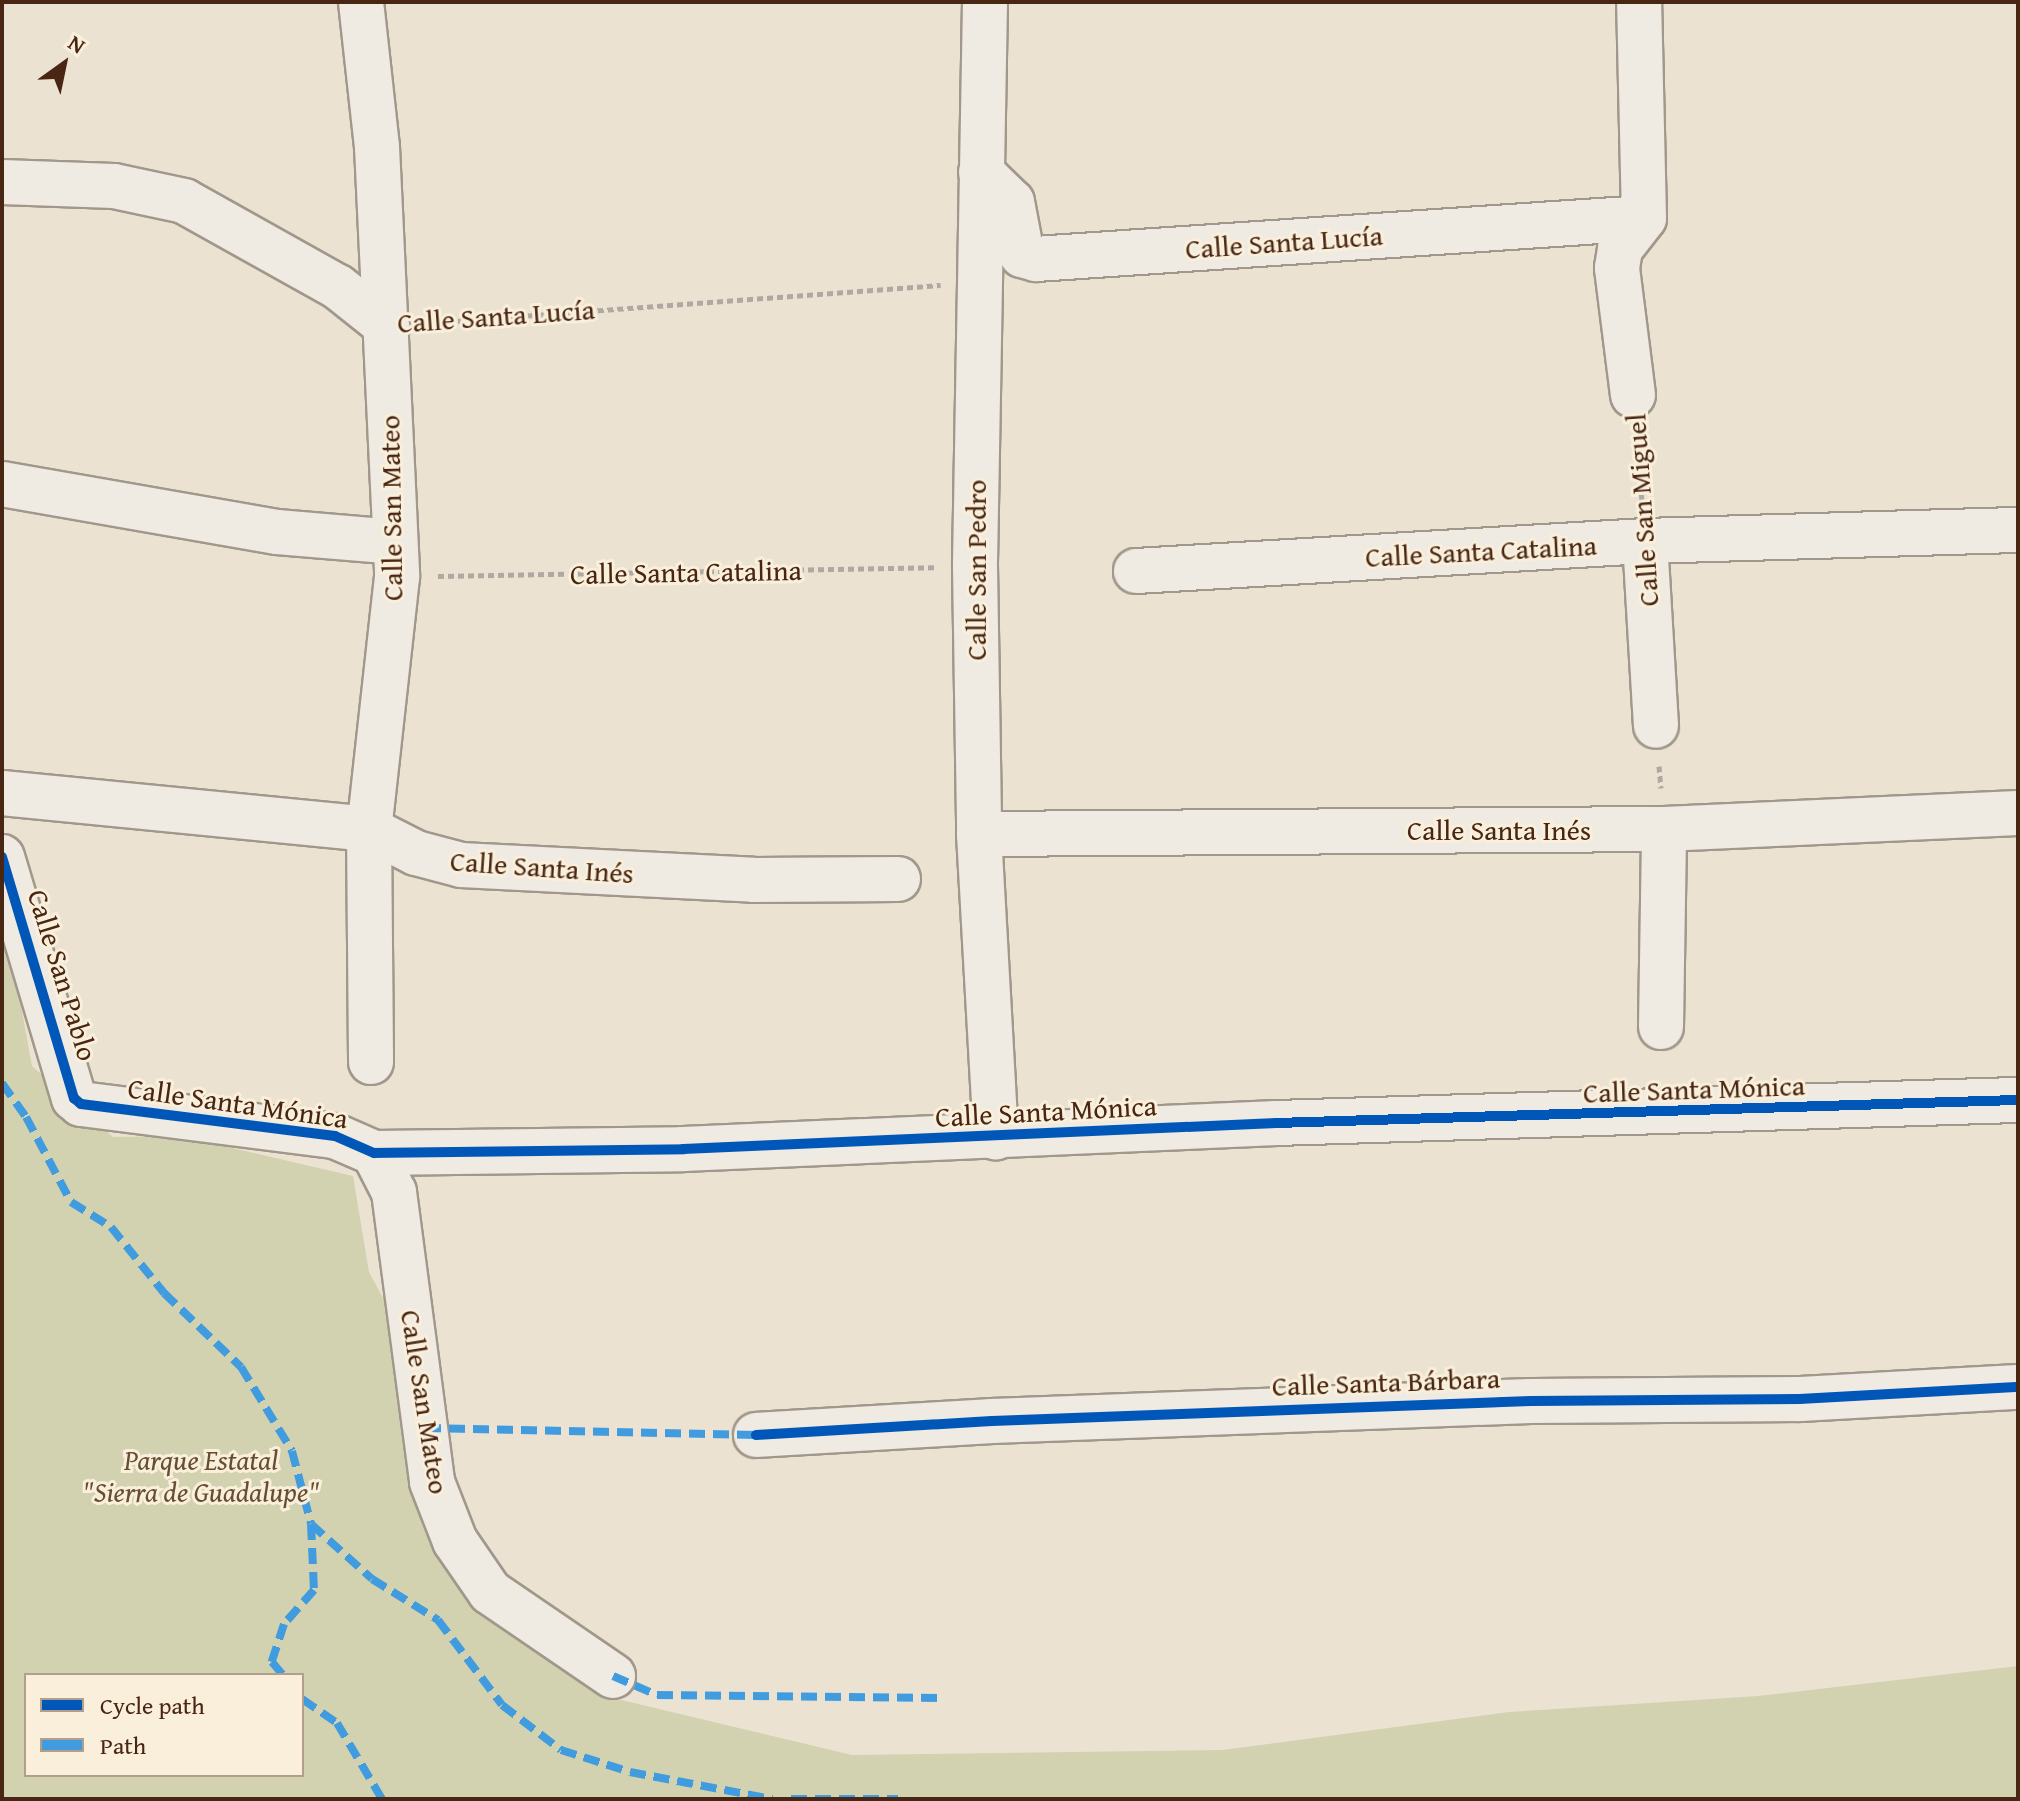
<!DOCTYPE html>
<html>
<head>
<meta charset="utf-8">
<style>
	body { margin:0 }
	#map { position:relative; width:2020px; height:1801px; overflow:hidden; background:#ece2d2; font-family:"Gentium Book Plus",serif }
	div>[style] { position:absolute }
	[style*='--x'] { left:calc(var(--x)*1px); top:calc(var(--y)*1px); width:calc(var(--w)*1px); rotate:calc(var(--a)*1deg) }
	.green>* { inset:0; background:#d3d2b0 }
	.path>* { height:5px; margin-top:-2.5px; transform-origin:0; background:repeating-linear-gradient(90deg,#b0a9a1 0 6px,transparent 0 10px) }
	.roads { filter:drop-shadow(2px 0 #a1978b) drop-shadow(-2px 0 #a1978b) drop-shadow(0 2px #a1978b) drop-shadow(0 -2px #a1978b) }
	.minor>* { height:44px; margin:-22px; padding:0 22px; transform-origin:22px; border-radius:22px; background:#efeae2 }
	.quiet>* { height:8px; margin-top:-4px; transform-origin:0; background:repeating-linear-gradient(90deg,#409cde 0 16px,transparent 0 24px) }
	.cycleway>* { height:10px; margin:-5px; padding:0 5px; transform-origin:5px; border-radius:5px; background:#0057b8 }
	span { translate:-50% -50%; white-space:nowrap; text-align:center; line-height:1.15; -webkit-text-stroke:6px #f9efdb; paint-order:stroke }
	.street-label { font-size:28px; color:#482613 }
	.park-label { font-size:28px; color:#664e33; font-style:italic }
	.frame { position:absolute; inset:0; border:4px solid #482613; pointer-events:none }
	.legend { position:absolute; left:24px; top:1673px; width:280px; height:104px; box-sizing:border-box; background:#f9efdb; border:2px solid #b29f8b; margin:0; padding:10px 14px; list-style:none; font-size:24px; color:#482613 }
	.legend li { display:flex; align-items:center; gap:16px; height:40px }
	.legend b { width:40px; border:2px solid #b29f8b }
	.north { position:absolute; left:24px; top:24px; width:80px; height:80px; -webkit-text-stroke:6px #f9efdb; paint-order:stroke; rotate:33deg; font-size:22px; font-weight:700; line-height:32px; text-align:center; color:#482613 }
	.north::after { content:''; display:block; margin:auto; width:28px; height:36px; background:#482613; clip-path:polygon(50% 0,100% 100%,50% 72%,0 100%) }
</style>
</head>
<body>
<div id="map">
	<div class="green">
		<i style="clip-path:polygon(evenodd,2px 901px,32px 1066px,113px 1137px,181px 1136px,353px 1176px,369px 1272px,407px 1342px,444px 1546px,609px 1697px,852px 1755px,1222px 1750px,1509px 1712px,1758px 1696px,2018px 1666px,2018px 1799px,2px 1799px,2px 901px,26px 1675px,302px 1675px,302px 1775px,26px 1775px,26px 1675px)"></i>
	</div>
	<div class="path">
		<i style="--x:428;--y:323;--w:514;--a:-4.24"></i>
		<i style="--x:1636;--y:435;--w:66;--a:84.8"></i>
		<i style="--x:438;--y:576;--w:498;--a:-1"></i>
		<i style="--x:1659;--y:766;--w:22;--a:85"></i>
	</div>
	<div class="roads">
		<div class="minor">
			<i style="--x:361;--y:2;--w:146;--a:83.7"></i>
			<i style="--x:377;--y:147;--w:430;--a:87.3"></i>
			<i style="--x:397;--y:577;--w:254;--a:96.3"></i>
			<i style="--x:369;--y:829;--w:233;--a:89.5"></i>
			<i style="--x:985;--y:2;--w:564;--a:91.02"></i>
			<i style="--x:975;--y:566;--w:268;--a:89.1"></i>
			<i style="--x:979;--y:834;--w:304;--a:86.8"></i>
			<i style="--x:981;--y:172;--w:43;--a:44.1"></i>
			<i style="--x:1012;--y:202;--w:54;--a:79.3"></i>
			<i style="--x:1022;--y:255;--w:15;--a:16"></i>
			<i style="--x:1036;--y:259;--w:609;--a:-3.86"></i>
			<i style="--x:2;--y:182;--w:112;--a:2"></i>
			<i style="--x:114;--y:186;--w:72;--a:12.1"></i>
			<i style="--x:184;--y:201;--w:176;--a:29.2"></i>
			<i style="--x:338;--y:287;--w:63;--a:38.5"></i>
			<i style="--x:1633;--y:395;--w:128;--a:-97.2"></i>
			<i style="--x:1617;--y:268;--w:19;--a:-81"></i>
			<i style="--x:1620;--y:249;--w:39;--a:-52"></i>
			<i style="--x:1644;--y:218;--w:216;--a:-91.3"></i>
			<i style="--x:2;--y:484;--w:279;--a:9.9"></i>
			<i style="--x:277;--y:532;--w:118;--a:4.8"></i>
			<i style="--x:1645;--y:541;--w:185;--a:86.6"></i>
			<i style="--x:1136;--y:571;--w:510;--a:-3.37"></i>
			<i style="--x:1645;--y:541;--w:373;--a:-1.7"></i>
			<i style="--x:2;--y:793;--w:369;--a:5.6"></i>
			<i style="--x:369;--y:829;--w:53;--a:27.1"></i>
			<i style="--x:416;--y:853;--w:47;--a:14.9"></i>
			<i style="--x:461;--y:865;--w:293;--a:2.9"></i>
			<i style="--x:754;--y:880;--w:144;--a:-0.4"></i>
			<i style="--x:979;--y:834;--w:685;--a:-0.42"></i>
			<i style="--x:1664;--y:829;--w:354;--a:-2.6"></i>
			<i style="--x:2;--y:857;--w:252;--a:73.4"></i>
			<i style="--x:74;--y:1098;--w:9;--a:41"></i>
			<i style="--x:81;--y:1104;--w:256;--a:7.2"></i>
			<i style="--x:335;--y:1136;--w:43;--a:23.6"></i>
			<i style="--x:374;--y:1153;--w:309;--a:-0.7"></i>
			<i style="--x:683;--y:1149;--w:594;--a:-2.51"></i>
			<i style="--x:1276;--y:1123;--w:742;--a:-1.78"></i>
			<i style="--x:1661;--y:1027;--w:198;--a:-89.1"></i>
			<i style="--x:374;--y:1153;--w:44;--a:62.9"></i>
			<i style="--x:394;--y:1192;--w:292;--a:82.5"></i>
			<i style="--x:432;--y:1482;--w:63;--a:68.7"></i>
			<i style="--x:455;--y:1541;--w:62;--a:55.5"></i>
			<i style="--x:490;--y:1592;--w:149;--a:34.3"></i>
			<i style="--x:756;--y:1435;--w:236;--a:-3.4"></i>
			<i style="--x:992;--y:1421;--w:539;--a:-2.13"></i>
			<i style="--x:1531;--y:1401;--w:269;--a:-0.4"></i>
			<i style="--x:1800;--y:1399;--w:218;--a:-3.2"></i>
		</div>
	</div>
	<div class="quiet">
		<i style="--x:2;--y:1083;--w:42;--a:54.8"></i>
		<i style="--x:26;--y:1117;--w:96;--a:62.1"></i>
		<i style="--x:71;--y:1202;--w:47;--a:32"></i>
		<i style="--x:111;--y:1227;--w:85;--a:51.2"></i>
		<i style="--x:164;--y:1293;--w:107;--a:43.9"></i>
		<i style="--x:241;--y:1367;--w:98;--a:58.7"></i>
		<i style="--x:292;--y:1451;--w:75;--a:75.4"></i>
		<i style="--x:311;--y:1524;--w:66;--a:87.4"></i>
		<i style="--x:314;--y:1590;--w:45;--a:131.4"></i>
		<i style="--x:284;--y:1624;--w:40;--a:108"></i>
		<i style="--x:272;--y:1662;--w:17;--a:50"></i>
		<i style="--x:425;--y:1428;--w:331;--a:1.2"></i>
		<i style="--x:311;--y:1524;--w:82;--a:42"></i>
		<i style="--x:372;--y:1579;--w:78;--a:31.8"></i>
		<i style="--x:438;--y:1620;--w:106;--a:53"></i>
		<i style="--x:502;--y:1705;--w:74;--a:37.3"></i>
		<i style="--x:561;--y:1750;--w:72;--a:17.7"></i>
		<i style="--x:630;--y:1772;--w:145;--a:10.8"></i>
		<i style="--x:613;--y:1676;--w:48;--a:23.4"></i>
		<i style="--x:657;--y:1695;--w:284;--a:0.6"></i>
		<i style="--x:302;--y:1699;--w:42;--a:34.4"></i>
		<i style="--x:337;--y:1723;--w:88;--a:59.4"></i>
		<i style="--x:791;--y:1799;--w:107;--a:0"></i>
	</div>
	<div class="cycleway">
		<i style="--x:2;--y:857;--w:252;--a:73.4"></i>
		<i style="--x:74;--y:1098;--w:9;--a:41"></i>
		<i style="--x:81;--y:1104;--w:256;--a:7.2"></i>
		<i style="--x:335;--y:1136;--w:43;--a:23.6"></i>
		<i style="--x:374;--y:1153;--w:309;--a:-0.7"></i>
		<i style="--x:683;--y:1149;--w:594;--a:-2.51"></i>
		<i style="--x:1276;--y:1123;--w:742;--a:-1.78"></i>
		<i style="--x:756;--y:1435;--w:236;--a:-3.4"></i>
		<i style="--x:992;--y:1421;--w:539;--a:-2.13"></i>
		<i style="--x:1531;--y:1401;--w:269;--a:-0.4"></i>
		<i style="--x:1800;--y:1399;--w:218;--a:-3.2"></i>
	</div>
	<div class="street-label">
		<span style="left:1284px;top:242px;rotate:-4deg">Calle Santa Lucía</span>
		<span style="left:496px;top:316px;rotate:-4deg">Calle Santa Lucía</span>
		<span style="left:391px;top:508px;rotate:-91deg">Calle San Mateo</span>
		<span style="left:1642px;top:510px;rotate:-94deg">Calle San Miguel</span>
		<span style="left:1481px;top:551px;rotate:-3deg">Calle Santa Catalina</span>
		<span style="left:976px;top:570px;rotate:-90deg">Calle San Pedro</span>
		<span style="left:686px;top:572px;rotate:-1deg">Calle Santa Catalina</span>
		<span style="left:1499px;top:830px">Calle Santa Inés</span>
		<span style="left:542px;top:867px;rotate:4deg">Calle Santa Inés</span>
		<span style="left:63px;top:975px;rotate:73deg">Calle San Pablo</span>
		<span style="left:1694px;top:1089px;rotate:-2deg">Calle Santa Mónica</span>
		<span style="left:238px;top:1103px;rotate:8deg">Calle Santa Mónica</span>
		<span style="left:1046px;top:1111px;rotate:-3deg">Calle Santa Mónica</span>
		<span style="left:1386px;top:1382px;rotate:-2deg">Calle Santa Bárbara</span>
		<span style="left:425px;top:1402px;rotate:81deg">Calle San Mateo</span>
	</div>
	<div class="park-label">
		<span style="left:201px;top:1476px">Parque Estatal<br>"Sierra de Guadalupe"</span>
	</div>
	<div class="frame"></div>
	<ul class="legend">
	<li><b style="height:10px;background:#0057b8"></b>Cycle path</li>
	<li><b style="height:10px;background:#409cde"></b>Path</li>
	</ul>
	<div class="north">N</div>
</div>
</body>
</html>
